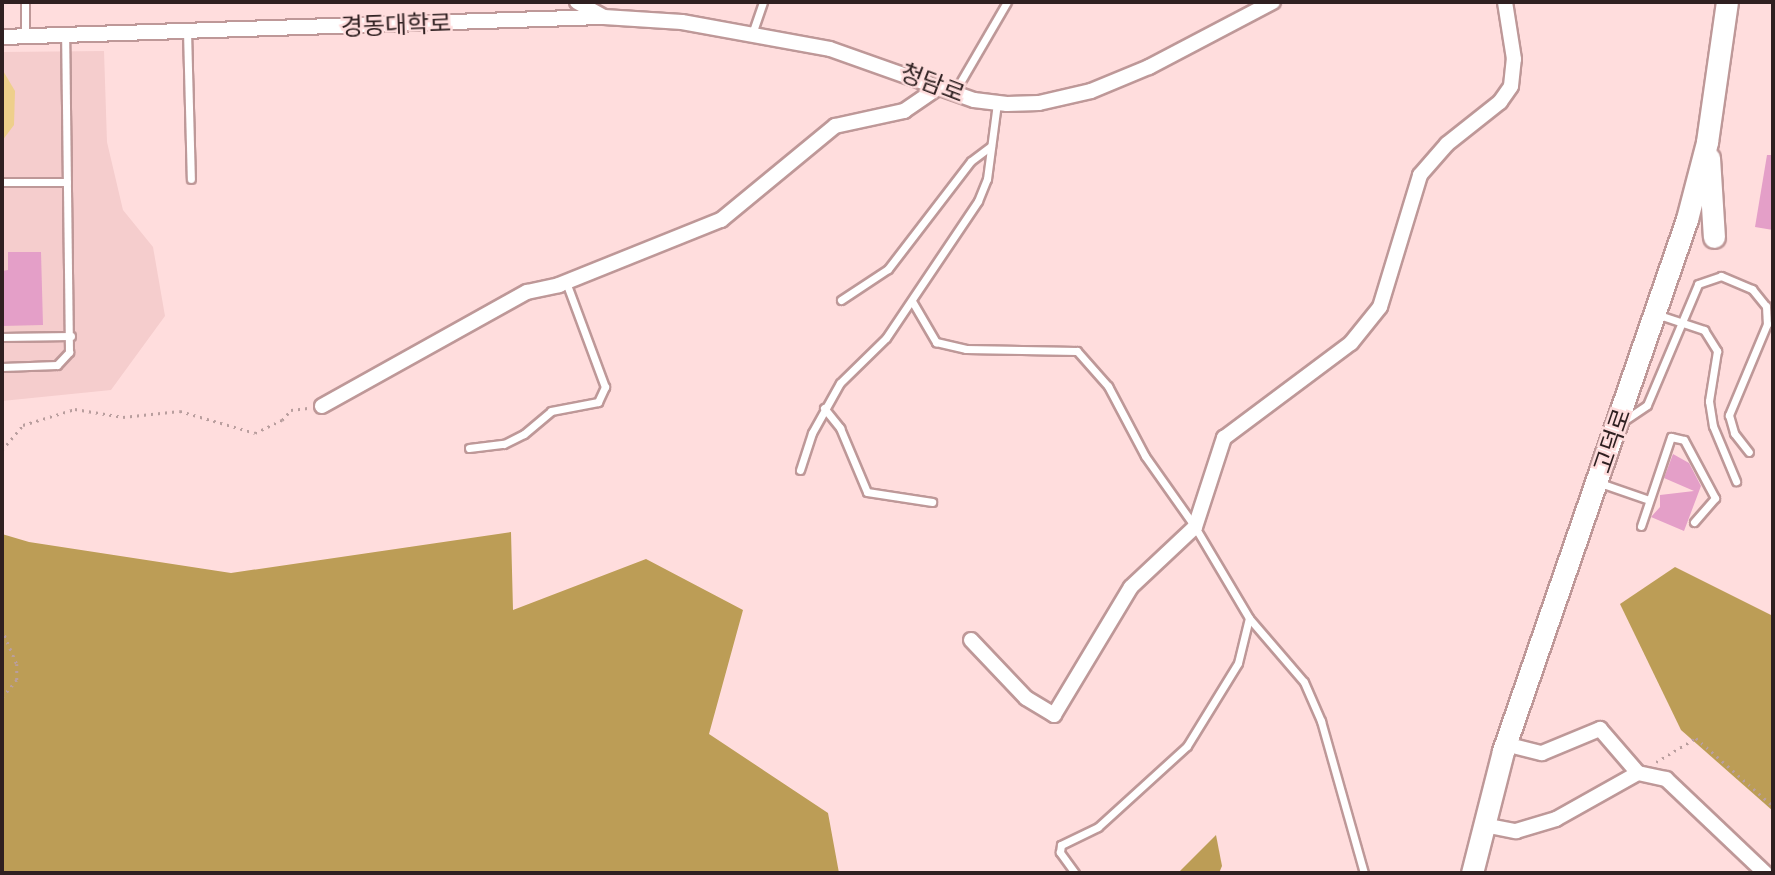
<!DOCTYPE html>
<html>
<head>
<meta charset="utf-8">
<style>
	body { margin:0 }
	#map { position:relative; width:1775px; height:875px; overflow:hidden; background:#fdd; font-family:Bitter,"Noto Sans KR",serif }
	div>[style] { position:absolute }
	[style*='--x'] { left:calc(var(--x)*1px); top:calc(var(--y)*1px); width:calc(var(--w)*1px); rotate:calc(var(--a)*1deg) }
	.built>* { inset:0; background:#f5cdcd }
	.green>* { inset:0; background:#eecf8b }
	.forest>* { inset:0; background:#bc9d56 }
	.building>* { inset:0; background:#e49fc8 }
	.path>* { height:2.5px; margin-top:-1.25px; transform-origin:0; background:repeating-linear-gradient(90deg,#b99e9e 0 2px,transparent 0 7px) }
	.roads { filter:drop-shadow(2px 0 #be9898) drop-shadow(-2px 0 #be9898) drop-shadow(0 2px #be9898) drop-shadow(0 -2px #be9898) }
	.service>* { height:7px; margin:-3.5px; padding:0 3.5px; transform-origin:3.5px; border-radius:3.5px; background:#fff }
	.minor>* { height:14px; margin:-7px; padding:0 7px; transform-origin:7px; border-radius:7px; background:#fff }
	.secondary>* { height:21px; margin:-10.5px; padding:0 10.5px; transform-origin:10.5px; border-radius:10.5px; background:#fff }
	span { translate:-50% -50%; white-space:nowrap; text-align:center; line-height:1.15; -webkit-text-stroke:5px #fdd; paint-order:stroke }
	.street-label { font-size:24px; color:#2f2021 }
	.frame { position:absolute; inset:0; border:4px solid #2f2021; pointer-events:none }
</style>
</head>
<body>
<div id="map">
	<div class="built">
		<i style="clip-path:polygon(104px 51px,107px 142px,123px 210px,153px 247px,165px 316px,111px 390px,2px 401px,2px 52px)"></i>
	</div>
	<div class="green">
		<i style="clip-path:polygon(2px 69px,15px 91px,14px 125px,2px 141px)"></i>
	</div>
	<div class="forest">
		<i style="clip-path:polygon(511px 532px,513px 610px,646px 559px,743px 610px,709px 734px,828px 813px,839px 873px,2px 873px,2px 534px,29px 542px,231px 573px)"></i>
		<i style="clip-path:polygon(1675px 567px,1773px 616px,1773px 811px,1681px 730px,1620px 604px)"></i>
		<i style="clip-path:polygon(1216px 835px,1222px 866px,1219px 873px,1178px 873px)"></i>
	</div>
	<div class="building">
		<i style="clip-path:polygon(1767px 155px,1773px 155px,1773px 230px,1755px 227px)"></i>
		<i style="clip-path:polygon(8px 252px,41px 252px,43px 325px,2px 326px,2px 271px,8px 270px)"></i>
		<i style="clip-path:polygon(1673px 454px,1689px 463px,1701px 486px,1684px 531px,1651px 517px,1660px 507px,1660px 495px,1694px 491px,1664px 478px)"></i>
	</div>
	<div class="path">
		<i style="--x:2;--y:450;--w:33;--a:-50"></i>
		<i style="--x:23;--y:425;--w:54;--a:-17.1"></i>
		<i style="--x:75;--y:409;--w:49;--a:9.5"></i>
		<i style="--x:123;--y:417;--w:57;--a:-6"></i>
		<i style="--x:180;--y:411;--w:78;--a:16.3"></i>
		<i style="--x:255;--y:433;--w:30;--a:-26"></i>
		<i style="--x:282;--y:420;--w:13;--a:-48"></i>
		<i style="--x:291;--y:410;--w:17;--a:-7"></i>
		<i style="--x:2;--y:629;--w:38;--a:67"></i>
		<i style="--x:17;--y:664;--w:16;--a:90"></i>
		<i style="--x:17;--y:680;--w:23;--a:130"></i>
		<i style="--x:1656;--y:762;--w:47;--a:-31"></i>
		<i style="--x:1696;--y:738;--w:103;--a:41.4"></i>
	</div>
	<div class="roads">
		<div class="service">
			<i style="--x:187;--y:31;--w:148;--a:88.5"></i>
			<i style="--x:752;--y:34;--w:34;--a:-71"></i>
			<i style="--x:25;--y:36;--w:34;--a:-90"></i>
			<i style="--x:954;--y:93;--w:105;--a:-59.8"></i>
			<i style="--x:2;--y:182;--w:65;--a:0"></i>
			<i style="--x:841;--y:300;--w:56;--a:-33.4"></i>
			<i style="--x:888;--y:269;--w:136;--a:-52.5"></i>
			<i style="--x:971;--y:161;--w:25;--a:-37"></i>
			<i style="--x:912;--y:301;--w:48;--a:59.7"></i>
			<i style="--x:936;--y:342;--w:31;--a:13"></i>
			<i style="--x:966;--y:349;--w:111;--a:1"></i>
			<i style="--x:1077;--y:351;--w:47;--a:48.5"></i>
			<i style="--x:1108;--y:386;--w:79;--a:62.1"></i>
			<i style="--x:1145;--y:456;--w:87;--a:54.8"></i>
			<i style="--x:1195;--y:527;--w:106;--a:59.3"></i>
			<i style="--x:1249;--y:618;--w:84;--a:49.3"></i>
			<i style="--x:1304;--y:682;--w:43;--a:66.4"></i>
			<i style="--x:1321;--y:721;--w:158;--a:74.2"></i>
			<i style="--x:1656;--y:314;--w:51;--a:18.4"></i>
			<i style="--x:1704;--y:330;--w:25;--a:58"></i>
			<i style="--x:1717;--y:351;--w:51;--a:99.1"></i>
			<i style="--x:1709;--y:401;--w:25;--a:81"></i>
			<i style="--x:1713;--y:426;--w:60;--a:67.3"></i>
			<i style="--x:2;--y:337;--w:69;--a:-0.8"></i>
			<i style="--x:2;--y:367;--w:55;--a:-2.1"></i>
			<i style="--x:57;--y:365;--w:18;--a:-47"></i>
			<i style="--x:69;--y:352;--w:315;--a:-90.7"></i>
			<i style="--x:824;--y:408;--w:26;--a:51"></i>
			<i style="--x:840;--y:428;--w:69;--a:67.1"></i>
			<i style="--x:867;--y:492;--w:66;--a:8.7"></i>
			<i style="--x:1622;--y:422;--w:30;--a:-34"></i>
			<i style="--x:1647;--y:405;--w:131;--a:-67.1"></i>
			<i style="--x:1698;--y:284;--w:24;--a:-19"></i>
			<i style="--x:1721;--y:276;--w:34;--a:23"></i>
			<i style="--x:1752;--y:289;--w:22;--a:51"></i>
			<i style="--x:1766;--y:306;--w:18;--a:87"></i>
			<i style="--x:1767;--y:324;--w:99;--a:112.7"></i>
			<i style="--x:1729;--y:415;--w:19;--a:74"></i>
			<i style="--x:1734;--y:433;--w:24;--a:52"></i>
			<i style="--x:469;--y:448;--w:35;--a:-7"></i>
			<i style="--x:504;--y:444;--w:22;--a:-27"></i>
			<i style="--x:524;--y:434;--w:35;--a:-40"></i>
			<i style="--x:551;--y:411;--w:48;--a:-10.8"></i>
			<i style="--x:598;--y:402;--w:17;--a:-65"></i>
			<i style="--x:605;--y:387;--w:112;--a:-110.4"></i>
			<i style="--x:800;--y:470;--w:39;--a:-72"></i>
			<i style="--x:812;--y:433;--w:57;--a:-60.8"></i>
			<i style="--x:840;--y:383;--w:64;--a:-44.4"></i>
			<i style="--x:886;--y:338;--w:165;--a:-56.1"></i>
			<i style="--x:978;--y:201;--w:24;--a:-68"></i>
			<i style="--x:987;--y:179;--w:77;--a:-82.5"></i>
			<i style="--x:1600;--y:483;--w:52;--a:19.1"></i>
			<i style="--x:1641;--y:526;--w:94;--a:-71.4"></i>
			<i style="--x:1671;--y:437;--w:13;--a:13"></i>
			<i style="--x:1684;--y:440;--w:66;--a:61.9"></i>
			<i style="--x:1715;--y:498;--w:32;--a:131"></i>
			<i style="--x:1075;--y:873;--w:26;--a:-126"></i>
			<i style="--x:1060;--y:852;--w:7;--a:-82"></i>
			<i style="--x:1061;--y:845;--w:41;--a:-25.9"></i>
			<i style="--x:1098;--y:827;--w:120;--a:-42.3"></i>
			<i style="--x:1187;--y:746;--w:97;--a:-58.4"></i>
			<i style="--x:1238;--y:663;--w:46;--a:-76.3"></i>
		</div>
		<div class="minor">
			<i style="--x:577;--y:2;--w:31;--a:29"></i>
			<i style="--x:604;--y:17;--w:78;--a:3.7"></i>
			<i style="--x:682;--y:22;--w:150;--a:10.3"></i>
			<i style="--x:830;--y:49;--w:153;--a:19.5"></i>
			<i style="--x:974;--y:100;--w:33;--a:7"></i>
			<i style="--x:1007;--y:104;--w:32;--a:-2"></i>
			<i style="--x:1039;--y:103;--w:53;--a:-13"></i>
			<i style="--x:1091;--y:91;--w:63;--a:-22.5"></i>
			<i style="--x:1149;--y:67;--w:140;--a:-27.7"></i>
			<i style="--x:2;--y:37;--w:601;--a:-1.91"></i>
			<i style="--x:322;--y:406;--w:235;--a:-29.1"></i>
			<i style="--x:527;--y:292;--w:33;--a:-12"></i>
			<i style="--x:559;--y:285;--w:175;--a:-21.9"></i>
			<i style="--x:721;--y:220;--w:148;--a:-39.5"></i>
			<i style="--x:835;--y:126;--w:71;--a:-12.3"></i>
			<i style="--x:904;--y:111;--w:42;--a:-34.4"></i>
			<i style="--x:971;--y:640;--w:80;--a:46.5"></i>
			<i style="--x:1026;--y:698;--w:33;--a:31"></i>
			<i style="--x:1054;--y:715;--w:149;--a:-59"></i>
			<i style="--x:1131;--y:587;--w:88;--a:-43.2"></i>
			<i style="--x:1195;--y:527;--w:94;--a:-72"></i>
			<i style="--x:1224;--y:438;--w:159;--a:-36.8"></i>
			<i style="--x:1351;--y:343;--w:46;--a:-51.1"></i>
			<i style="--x:1380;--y:307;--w:138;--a:-73.1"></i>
			<i style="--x:1420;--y:175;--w:41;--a:-48.9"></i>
			<i style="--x:1447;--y:144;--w:68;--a:-38.4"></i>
			<i style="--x:1500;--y:102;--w:19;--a:-55"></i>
			<i style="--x:1511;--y:86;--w:27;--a:-84"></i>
			<i style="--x:1514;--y:59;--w:58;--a:-99"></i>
			<i style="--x:1505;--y:744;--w:38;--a:14"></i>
			<i style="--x:1542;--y:753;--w:63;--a:-22.5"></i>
			<i style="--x:1600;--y:729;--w:58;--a:49.2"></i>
			<i style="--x:1638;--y:773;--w:29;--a:12"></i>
			<i style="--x:1666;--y:779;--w:137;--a:43.5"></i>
			<i style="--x:1484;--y:825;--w:33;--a:11"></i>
			<i style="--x:1516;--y:831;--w:42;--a:-16.7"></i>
			<i style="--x:1556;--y:819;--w:94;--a:-29.3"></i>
		</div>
		<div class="secondary">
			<i style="--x:1709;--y:158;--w:79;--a:86.4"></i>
			<i style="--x:1472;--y:873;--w:126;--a:-75.7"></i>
			<i style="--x:1503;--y:751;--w:563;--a:-70.92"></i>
			<i style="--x:1687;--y:219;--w:80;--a:-75.4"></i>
			<i style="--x:1707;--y:142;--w:141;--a:-81.9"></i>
		</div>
	</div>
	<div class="street-label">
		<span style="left:396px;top:26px;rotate:-2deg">경동대학로</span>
		<span style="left:932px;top:84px;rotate:21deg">청담로</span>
		<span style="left:1613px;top:441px;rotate:-71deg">고덕로</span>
	</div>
	<div class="frame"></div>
</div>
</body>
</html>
